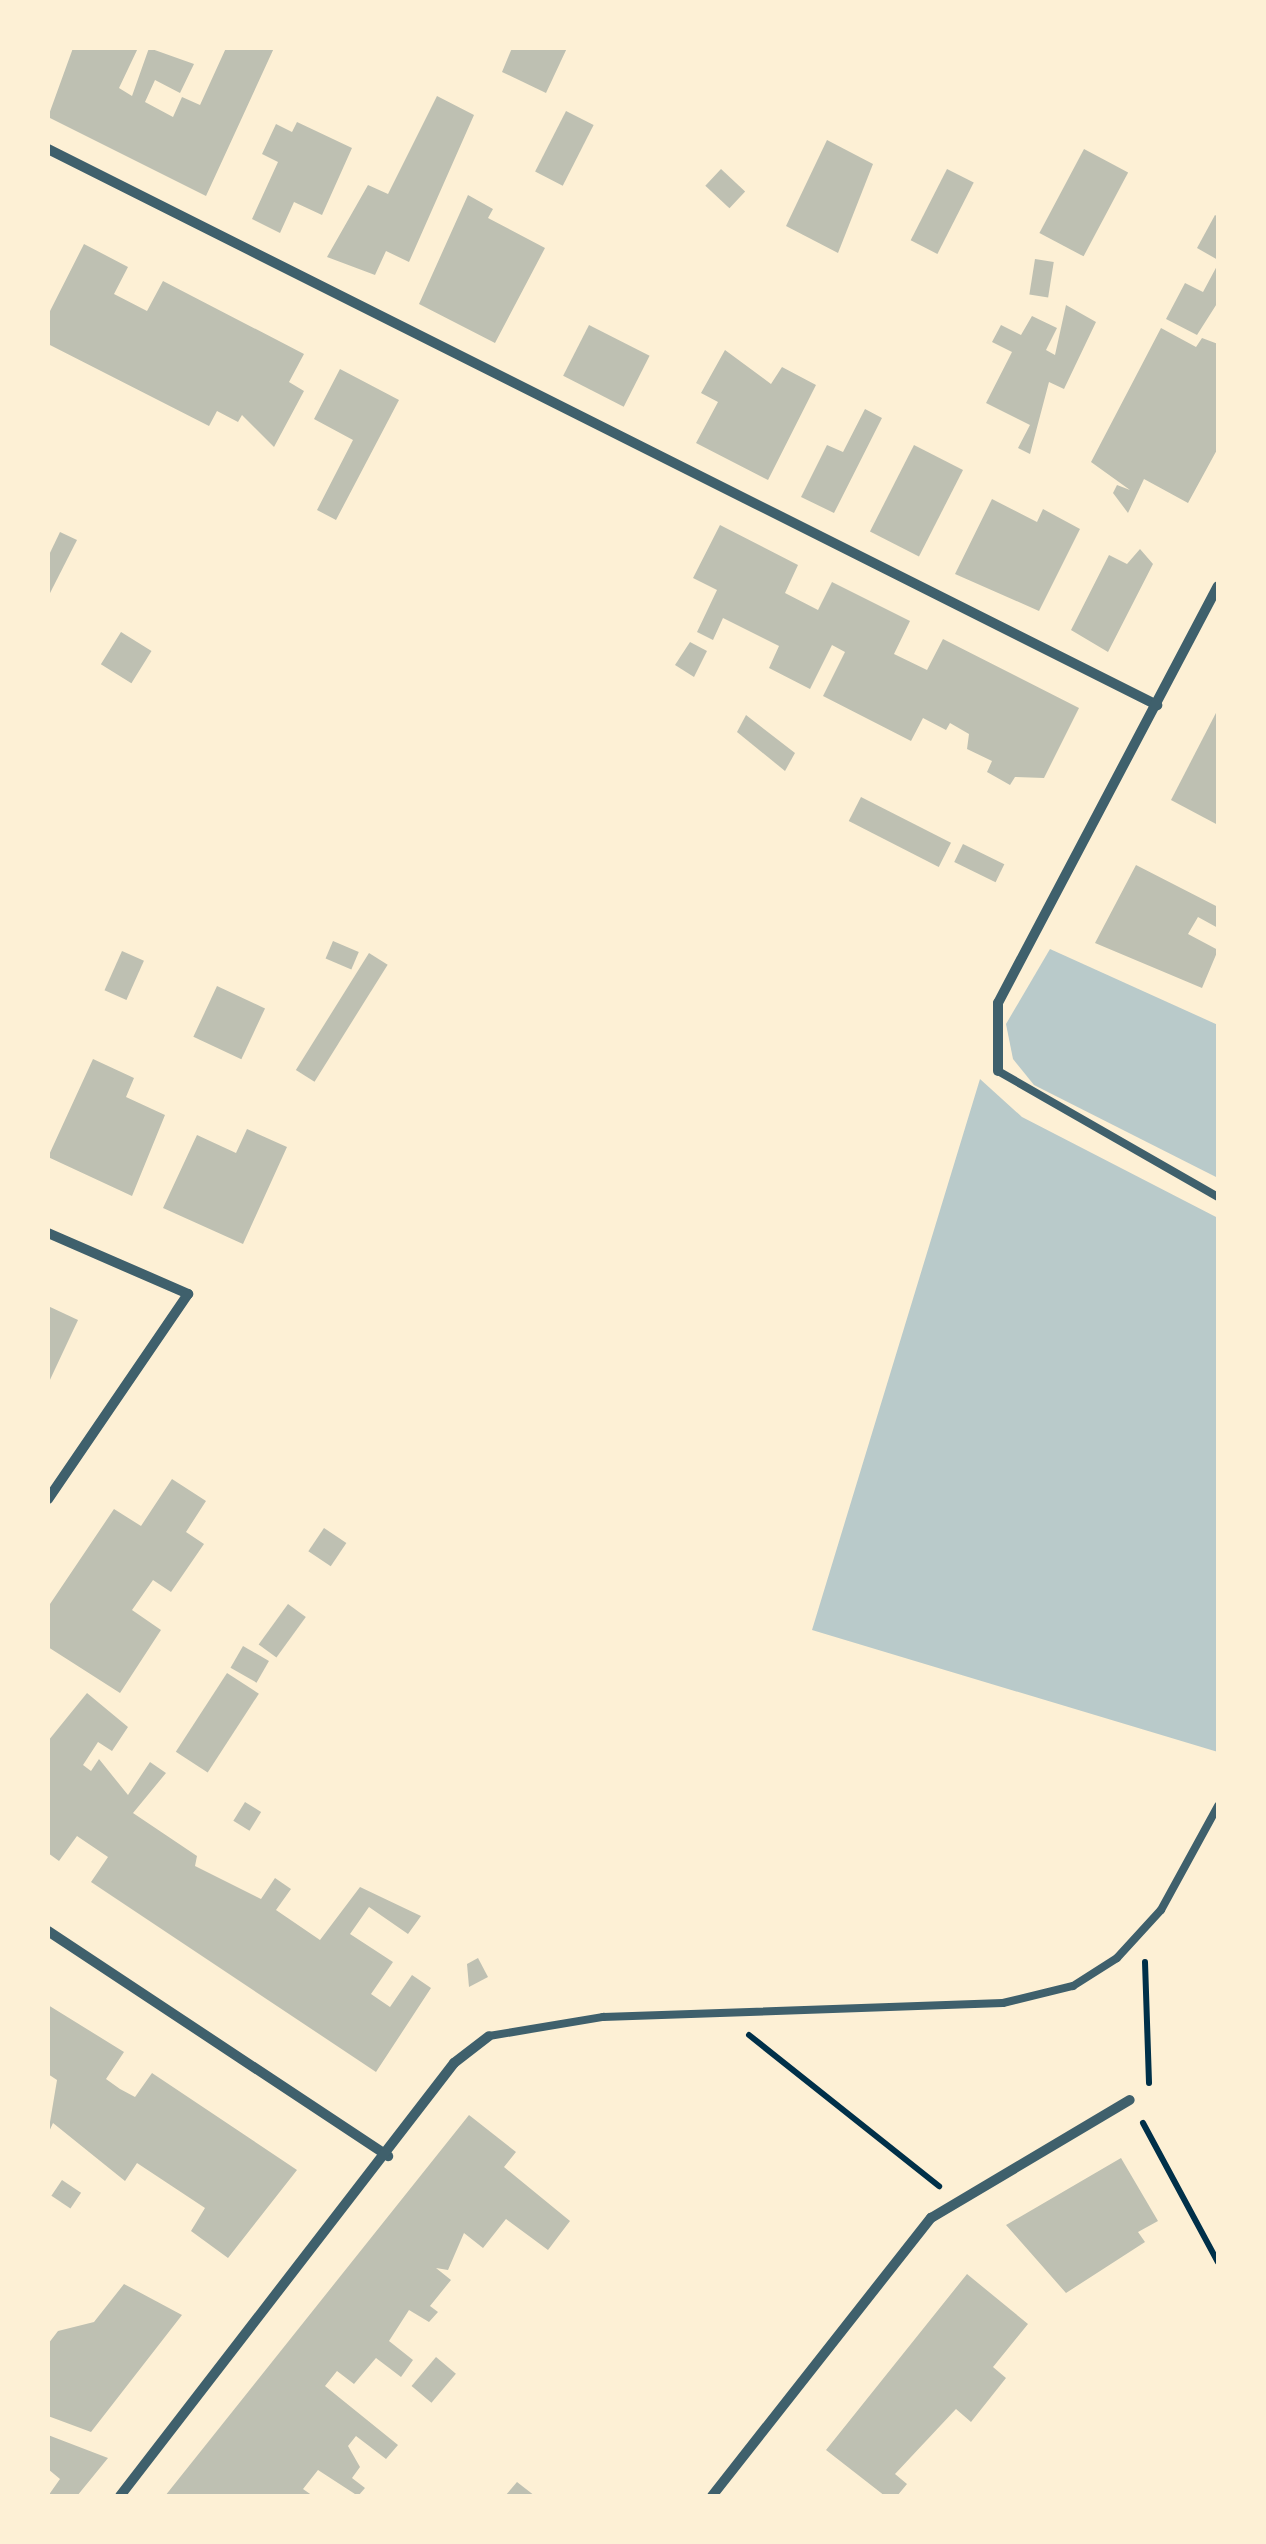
<!DOCTYPE html>
<html>
<head>
<meta charset="utf-8">
<style>
	body { margin:0 }
	#map { position:relative; width:1266px; height:2544px; overflow:hidden; background:#fdf0d5; font-family:"Open Sans",sans-serif }
	div>[style] { position:absolute }
	[style*='--x'] { left:calc(var(--x)*1px); top:calc(var(--y)*1px); width:calc(var(--w)*1px); rotate:calc(var(--a)*1deg) }
	.green>* { inset:0; background:#b9caca }
	.building>* { inset:0; background:#bec0b2; transform-origin:0 0 }
	.path>* { height:6px; margin:-3px; padding:0 3px; transform-origin:3px; border-radius:3px; background:#003049 }
	.service>* { height:8px; margin:-4px; padding:0 4px; transform-origin:4px; border-radius:4px; background:#3f606c }
	.minor>* { height:10px; margin:-5px; padding:0 5px; transform-origin:5px; border-radius:5px; background:#3f606c }
	span { translate:-50% -50%; white-space:nowrap; text-align:center; line-height:1.15; -webkit-text-stroke:10px #fdf0d5; paint-order:stroke }
	.frame { position:absolute; inset:0; border:50px solid #fdf0d5; pointer-events:none }
</style>
</head>
<body>
<div id="map">
	<div class="green">
		<i style="clip-path:polygon(1050px 949px,1218px 1025px,1218px 1178px,1034px 1085px,1013px 1059px,1006px 1024px)"></i>
		<i style="clip-path:polygon(980px 1079px,1022px 1117px,1218px 1218px,1218px 1752px,812px 1630px)"></i>
	</div>
	<div class="building">
		<i style="clip-path:polygon(73px 48px,138px 48px,119px 88px,132px 96px,149px 48px,194px 64px,180px 93px,155px 80px,145px 102px,173px 117px,182px 97px,200px 105px,226px 48px,274px 48px,206px 196px,48px 117px)"></i>
		<i style="clip-path:polygon(512px 48px,567px 48px,546px 93px,502px 72px)"></i>
		<i style="clip-path:polygon(437px 96px,474px 115px,409px 262px,386px 251px,375px 275px,327px 257px,368px 185px,388px 194px)"></i>
		<i style="left:566px;top:111px;width:31px;height:68px;rotate:27deg"></i>
		<i style="clip-path:polygon(297px 122px,352px 148px,322px 215px,294px 202px,280px 233px,252px 219px,278px 162px,262px 154px,276px 124px,292px 132px)"></i>
		<i style="clip-path:polygon(827px 140px,873px 164px,838px 253px,786px 226px)"></i>
		<i style="left:1084px;top:149px;width:50px;height:95px;rotate:28deg"></i>
		<i style="left:721px;top:169px;width:33px;height:23px;rotate:43deg"></i>
		<i style="left:947px;top:169px;width:30px;height:80px;rotate:27deg"></i>
		<i style="clip-path:polygon(468px 195px,493px 209px,488px 218px,545px 248px,495px 343px,419px 304px)"></i>
		<i style="clip-path:polygon(1215px 215px,1218px 217px,1218px 260px,1197px 248px)"></i>
		<i style="clip-path:polygon(84px 244px,128px 267px,114px 294px,147px 311px,163px 281px,304px 354px,289px 382px,304px 391px,274px 447px,242px 415px,238px 422px,217px 411px,209px 426px,48px 344px,48px 315px)"></i>
		<i style="left:1035px;top:259px;width:19px;height:36px;rotate:9deg"></i>
		<i style="clip-path:polygon(1218px 264px,1218px 302px,1197px 335px,1166px 319px,1185px 283px,1203px 292px)"></i>
		<i style="clip-path:polygon(1066px 305px,1096px 322px,1064px 389px,1049px 382px,1030px 454px,1018px 448px,1030px 425px,986px 403px,1012px 352px,992px 342px,1001px 325px,1021px 335px,1032px 316px,1057px 328px,1046px 350px,1055px 355px)"></i>
		<i style="left:589px;top:325px;width:68px;height:57px;rotate:27deg"></i>
		<i style="clip-path:polygon(1161px 328px,1196px 347px,1202px 338px,1218px 344px,1218px 448px,1188px 503px,1144px 479px,1128px 513px,1113px 493px,1117px 485px,1130px 490px,1091px 462px)"></i>
		<i style="clip-path:polygon(725px 350px,771px 384px,782px 367px,816px 385px,768px 480px,696px 443px,718px 402px,701px 393px)"></i>
		<i style="clip-path:polygon(340px 369px,399px 400px,336px 520px,317px 510px,353px 440px,314px 419px)"></i>
		<i style="clip-path:polygon(865px 409px,882px 418px,834px 513px,801px 497px,827px 445px,843px 452px)"></i>
		<i style="left:914px;top:445px;width:55px;height:97px;rotate:27deg"></i>
		<i style="clip-path:polygon(992px 499px,1037px 522px,1043px 509px,1080px 529px,1039px 611px,955px 574px)"></i>
		<i style="clip-path:polygon(720px 525px,798px 565px,785px 593px,818px 610px,832px 582px,910px 621px,894px 654px,927px 670px,943px 639px,1079px 708px,1044px 778px,1015px 777px,1010px 785px,987px 772px,992px 761px,967px 749px,969px 734px,950px 723px,946px 730px,923px 718px,911px 741px,823px 696px,845px 652px,832px 645px,810px 689px,769px 668px,779px 646px,723px 618px,713px 640px,697px 632px,717px 590px,693px 578px)"></i>
		<i style="clip-path:polygon(60px 532px,77px 540px,48px 597px,48px 557px)"></i>
		<i style="clip-path:polygon(1140px 549px,1153px 564px,1108px 652px,1071px 630px,1109px 555px,1127px 564px)"></i>
		<i style="left:121px;top:632px;width:36px;height:38px;rotate:32deg"></i>
		<i style="clip-path:polygon(690px 642px,707px 651px,694px 677px,675px 665px)"></i>
		<i style="clip-path:polygon(1218px 709px,1218px 825px,1171px 800px)"></i>
		<i style="clip-path:polygon(746px 715px,795px 753px,785px 771px,737px 732px)"></i>
		<i style="left:861px;top:797px;width:101px;height:27px;rotate:27deg"></i>
		<i style="left:963px;top:844px;width:46px;height:20px;rotate:26deg"></i>
		<i style="clip-path:polygon(1136px 865px,1218px 907px,1218px 928px,1198px 917px,1188px 934px,1218px 950px,1202px 988px,1095px 943px)"></i>
		<i style="left:333px;top:941px;width:28px;height:19px;rotate:23deg"></i>
		<i style="left:122px;top:951px;width:24px;height:43px;rotate:24deg"></i>
		<i style="left:369px;top:953px;width:22px;height:138px;rotate:32deg"></i>
		<i style="left:217px;top:986px;width:53px;height:56px;rotate:25deg"></i>
		<i style="clip-path:polygon(93px 1059px,134px 1078px,126px 1097px,165px 1115px,132px 1196px,48px 1157px)"></i>
		<i style="clip-path:polygon(247px 1129px,287px 1147px,243px 1244px,163px 1208px,197px 1135px,236px 1153px)"></i>
		<i style="clip-path:polygon(48px 1306px,78px 1320px,48px 1384px)"></i>
		<i style="clip-path:polygon(172px 1479px,206px 1501px,186px 1532px,204px 1544px,171px 1592px,153px 1580px,132px 1610px,161px 1630px,120px 1693px,48px 1647px,48px 1607px,114px 1509px,141px 1526px)"></i>
		<i style="left:324px;top:1528px;width:27px;height:28px;rotate:34deg"></i>
		<i style="left:288px;top:1604px;width:22px;height:50px;rotate:36deg"></i>
		<i style="left:243px;top:1646px;width:30px;height:25px;rotate:30deg"></i>
		<i style="left:227px;top:1673px;width:38px;height:94px;rotate:33deg"></i>
		<i style="clip-path:polygon(87px 1693px,128px 1727px,112px 1751px,98px 1742px,83px 1765px,91px 1771px,99px 1759px,128px 1795px,150px 1762px,166px 1773px,133px 1813px,197px 1856px,195px 1866px,261px 1899px,275px 1878px,291px 1889px,276px 1910px,320px 1940px,360px 1887px,421px 1916px,408px 1934px,369px 1907px,350px 1934px,393px 1962px,371px 1994px,390px 2007px,412px 1975px,431px 1988px,376px 2072px,91px 1882px,108px 1857px,77px 1836px,59px 1861px,48px 1853px,48px 1741px)"></i>
		<i style="left:245px;top:1802px;width:19px;height:22px;rotate:32deg"></i>
		<i style="clip-path:polygon(478px 1958px,488px 1977px,469px 1987px,467px 1964px)"></i>
		<i style="clip-path:polygon(48px 2005px,124px 2052px,106px 2079px,120px 2089px,135px 2097px,152px 2073px,297px 2170px,228px 2258px,191px 2231px,205px 2208px,137px 2163px,125px 2181px,53px 2123px,48px 2134px,57px 2080px,48px 2074px)"></i>
		<i style="clip-path:polygon(469px 2115px,516px 2152px,504px 2167px,570px 2221px,548px 2250px,506px 2219px,483px 2248px,464px 2233px,448px 2270px,436px 2268px,451px 2280px,430px 2306px,438px 2312px,429px 2322px,409px 2310px,389px 2341px,413px 2360px,401px 2377px,376px 2358px,354px 2384px,337px 2371px,325px 2386px,398px 2445px,386px 2459px,356px 2436px,348px 2446px,360px 2467px,352px 2478px,365px 2488px,358px 2496px,318px 2470px,303px 2489px,313px 2496px,165px 2496px)"></i>
		<i style="clip-path:polygon(1121px 2158px,1158px 2221px,1138px 2232px,1145px 2242px,1066px 2293px,1006px 2225px)"></i>
		<i style="left:62px;top:2180px;width:23px;height:19px;rotate:34deg"></i>
		<i style="clip-path:polygon(967px 2274px,1028px 2324px,993px 2367px,1006px 2378px,971px 2422px,956px 2409px,895px 2474px,907px 2484px,897px 2496px,885px 2496px,826px 2450px)"></i>
		<i style="clip-path:polygon(124px 2284px,182px 2315px,91px 2432px,48px 2416px,48px 2344px,58px 2331px,94px 2322px)"></i>
		<i style="left:436px;top:2357px;width:26px;height:38px;rotate:40deg"></i>
		<i style="clip-path:polygon(48px 2435px,108px 2458px,77px 2496px,48px 2496px,60px 2479px,48px 2469px)"></i>
		<i style="clip-path:polygon(517px 2482px,535px 2496px,505px 2496px)"></i>
	</div>
	<div class="path">
		<i style="--x:1145;--y:1962;--w:121;--a:88.1"></i>
		<i style="--x:749;--y:2035;--w:243;--a:38.5"></i>
		<i style="--x:1143;--y:2123;--w:158;--a:61.7"></i>
	</div>
	<div class="service">
		<i style="--x:998;--y:1071;--w:254;--a:29.8"></i>
		<i style="--x:489;--y:2036;--w:116;--a:-9.5"></i>
		<i style="--x:603;--y:2017;--w:400;--a:-2"></i>
		<i style="--x:1003;--y:2003;--w:72;--a:-13.7"></i>
		<i style="--x:1073;--y:1986;--w:52;--a:-32.5"></i>
		<i style="--x:1117;--y:1958;--w:65;--a:-47.5"></i>
		<i style="--x:1161;--y:1910;--w:119;--a:-61.3"></i>
	</div>
	<div class="minor">
		<i style="--x:48;--y:149;--w:1241;--a:26.63"></i>
		<i style="--x:998;--y:1071;--w:68;--a:-90"></i>
		<i style="--x:998;--y:1003;--w:471;--a:-62.2"></i>
		<i style="--x:48;--y:1233;--w:153;--a:23.5"></i>
		<i style="--x:188;--y:1294;--w:248;--a:124.3"></i>
		<i style="--x:48;--y:1931;--w:408;--a:33.5"></i>
		<i style="--x:120;--y:2496;--w:547;--a:-52.35"></i>
		<i style="--x:454;--y:2063;--w:44;--a:-37.6"></i>
		<i style="--x:712;--y:2496;--w:354;--a:-51.8"></i>
		<i style="--x:931;--y:2218;--w:231;--a:-30.7"></i>
	</div>
	<div class="frame"></div>
</div>
</body>
</html>
